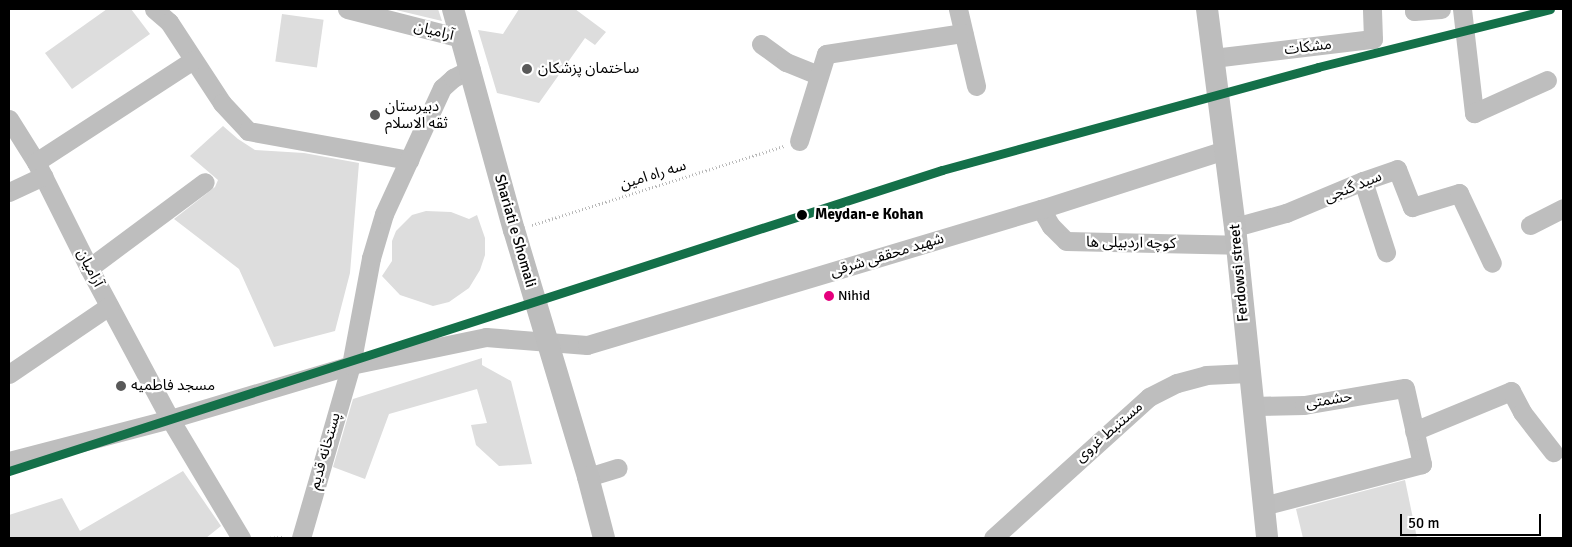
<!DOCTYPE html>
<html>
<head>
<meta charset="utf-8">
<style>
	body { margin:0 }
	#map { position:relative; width:1572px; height:547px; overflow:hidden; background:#fff; font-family:Signika,"Noto Sans Arabic",sans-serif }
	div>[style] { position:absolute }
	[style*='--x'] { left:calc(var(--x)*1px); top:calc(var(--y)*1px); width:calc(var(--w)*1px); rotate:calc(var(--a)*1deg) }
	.building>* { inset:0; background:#ddd; transform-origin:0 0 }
	.path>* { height:3px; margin-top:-1.5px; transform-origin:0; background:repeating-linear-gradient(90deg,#b8b8b8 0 1px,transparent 0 3.5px) }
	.minor>* { height:19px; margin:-9.5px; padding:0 9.5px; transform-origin:9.5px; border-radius:9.5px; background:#bebebe }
	.major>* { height:22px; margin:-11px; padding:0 11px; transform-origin:11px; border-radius:11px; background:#bdbdbd }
	.metro-1>* { height:9px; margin:-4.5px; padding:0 4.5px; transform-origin:4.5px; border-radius:4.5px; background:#147049 }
	.dots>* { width:14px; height:14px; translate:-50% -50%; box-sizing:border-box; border:2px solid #fff; border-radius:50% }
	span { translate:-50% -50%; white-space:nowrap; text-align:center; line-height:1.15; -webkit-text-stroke:4.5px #fff; paint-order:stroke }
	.bus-label { font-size:14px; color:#000 }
	.left { translate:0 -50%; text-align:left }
	.street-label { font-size:15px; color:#000 }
	.poi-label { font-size:15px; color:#000 }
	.stop-label { font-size:15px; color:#000; font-weight:700 }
	.frame { position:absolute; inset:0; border:10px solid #000; pointer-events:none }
	.scale { position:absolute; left:1400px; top:514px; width:141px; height:22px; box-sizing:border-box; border:2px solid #000; border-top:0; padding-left:6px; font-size:15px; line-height:18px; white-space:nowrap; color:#000; -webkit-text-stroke:4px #fff; paint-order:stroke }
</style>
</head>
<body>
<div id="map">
	<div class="building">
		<i style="clip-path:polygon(107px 9px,131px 9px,150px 34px,72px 89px,45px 53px)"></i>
		<i style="clip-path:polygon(392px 9px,438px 9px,442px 21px)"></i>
		<i style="clip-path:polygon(519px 9px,575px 9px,606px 32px,595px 45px,585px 38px,539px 103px,497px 93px,478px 30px,503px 34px)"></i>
		<i style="left:282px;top:14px;width:42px;height:48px;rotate:8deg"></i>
		<i style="clip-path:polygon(223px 126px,238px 139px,255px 150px,304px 153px,359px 163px,350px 273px,335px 331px,274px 347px,239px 269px,174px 219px,215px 187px,218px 180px,190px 156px)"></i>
		<i style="clip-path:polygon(426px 211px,451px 212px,469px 219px,477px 215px,485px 238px,485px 255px,480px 270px,469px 288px,449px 302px,433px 306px,400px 295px,382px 276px,392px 261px,392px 241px,396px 231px,412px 215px)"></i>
		<i style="clip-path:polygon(482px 358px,482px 365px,511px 381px,532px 464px,499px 466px,476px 445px,471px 425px,487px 423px,477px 389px,389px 414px,365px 479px,333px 467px,353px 399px)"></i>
		<i style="clip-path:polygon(183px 471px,221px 526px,206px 538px,9px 538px,9px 515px,62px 498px,80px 531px)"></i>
		<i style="clip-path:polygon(1405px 480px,1417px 538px,1303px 538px,1296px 509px)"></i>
	</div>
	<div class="path">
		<i style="--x:532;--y:225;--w:264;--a:-17.4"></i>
		<i style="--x:267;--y:538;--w:16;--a:-4"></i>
	</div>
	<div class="minor">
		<i style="--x:154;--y:9;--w:20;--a:41"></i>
		<i style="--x:169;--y:22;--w:97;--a:56.8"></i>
		<i style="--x:222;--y:103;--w:38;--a:47"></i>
		<i style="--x:248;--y:131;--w:164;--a:10.2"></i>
		<i style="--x:347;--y:9;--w:118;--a:14.3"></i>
		<i style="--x:958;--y:9;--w:79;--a:76.8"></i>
		<i style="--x:1414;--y:9;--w:2;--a:90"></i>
		<i style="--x:1414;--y:11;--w:27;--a:-4"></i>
		<i style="--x:1462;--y:9;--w:105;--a:83.4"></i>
		<i style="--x:1474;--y:113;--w:80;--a:-24.3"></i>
		<i style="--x:761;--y:44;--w:31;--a:36"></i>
		<i style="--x:786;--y:62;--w:35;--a:22"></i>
		<i style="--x:1213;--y:58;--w:161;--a:-6.8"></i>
		<i style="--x:1373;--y:39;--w:30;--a:-92"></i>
		<i style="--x:9;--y:119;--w:51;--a:57.9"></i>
		<i style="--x:36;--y:162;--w:119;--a:63.4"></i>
		<i style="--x:89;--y:268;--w:171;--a:61.8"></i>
		<i style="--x:170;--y:419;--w:139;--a:59.2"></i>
		<i style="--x:799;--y:141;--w:91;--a:-72.8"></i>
		<i style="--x:826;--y:54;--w:139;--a:-8.7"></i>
		<i style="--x:36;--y:162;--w:187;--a:-33"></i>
		<i style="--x:1363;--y:181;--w:75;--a:72.1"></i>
		<i style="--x:9;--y:192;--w:38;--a:-25"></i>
		<i style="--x:1041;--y:209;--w:20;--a:60"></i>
		<i style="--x:1051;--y:226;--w:21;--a:45"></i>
		<i style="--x:1066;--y:241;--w:170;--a:1.3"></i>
		<i style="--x:1530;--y:225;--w:37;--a:-27"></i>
		<i style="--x:1235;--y:227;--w:53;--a:-15.4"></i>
		<i style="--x:1286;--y:213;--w:83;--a:-22.6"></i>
		<i style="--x:1363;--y:181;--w:36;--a:-19"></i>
		<i style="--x:1397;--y:169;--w:41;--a:68.5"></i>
		<i style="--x:1412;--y:207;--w:49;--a:-16.6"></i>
		<i style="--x:1459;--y:193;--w:77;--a:64.8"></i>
		<i style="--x:89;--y:268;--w:144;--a:-36.6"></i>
		<i style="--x:9;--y:374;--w:121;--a:-34.2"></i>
		<i style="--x:1252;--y:406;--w:52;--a:-1.1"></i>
		<i style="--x:1304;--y:405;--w:102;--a:-9.6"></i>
		<i style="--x:1405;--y:388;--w:78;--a:77.4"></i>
		<i style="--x:1422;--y:464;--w:164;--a:165.2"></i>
		<i style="--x:1414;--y:431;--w:105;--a:-22.4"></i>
		<i style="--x:1511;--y:391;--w:24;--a:62"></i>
		<i style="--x:1522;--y:412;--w:51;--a:52.2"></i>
		<i style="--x:9;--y:461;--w:166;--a:-14.6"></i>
		<i style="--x:170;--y:419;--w:189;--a:-16.6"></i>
		<i style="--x:351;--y:365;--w:138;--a:-11.7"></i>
		<i style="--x:486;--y:337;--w:101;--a:4.5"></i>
		<i style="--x:587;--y:345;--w:474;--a:-16.7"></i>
		<i style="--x:1041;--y:209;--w:193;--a:-17.8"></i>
		<i style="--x:588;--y:477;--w:31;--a:-17"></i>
		<i style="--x:301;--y:538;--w:180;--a:-73.9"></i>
		<i style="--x:351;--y:365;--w:109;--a:-79.4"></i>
		<i style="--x:371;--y:258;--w:46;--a:-73.5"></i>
		<i style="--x:384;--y:214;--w:139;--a:-65.3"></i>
		<i style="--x:442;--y:88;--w:15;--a:-42"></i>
		<i style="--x:453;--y:78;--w:20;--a:-27"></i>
		<i style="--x:993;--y:538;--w:210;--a:-42.1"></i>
		<i style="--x:1149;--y:397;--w:31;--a:-27"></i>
		<i style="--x:1177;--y:383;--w:30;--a:-15"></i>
		<i style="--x:1206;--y:375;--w:42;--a:-2.7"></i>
	</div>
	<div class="major">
		<i style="--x:453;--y:9;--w:229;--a:74.6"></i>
		<i style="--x:514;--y:230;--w:258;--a:73.3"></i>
		<i style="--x:588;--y:477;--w:63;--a:75.3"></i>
		<i style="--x:1207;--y:9;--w:220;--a:82.7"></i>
		<i style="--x:1235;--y:227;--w:313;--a:84.1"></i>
	</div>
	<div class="metro-1">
		<i style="--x:9;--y:471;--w:980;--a:-17.88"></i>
		<i style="--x:942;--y:170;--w:390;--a:-15.3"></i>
		<i style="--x:1318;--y:67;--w:239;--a:-14"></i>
	</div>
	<div class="dots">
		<i style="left:527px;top:69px;background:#595959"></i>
		<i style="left:375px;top:115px;background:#595959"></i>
		<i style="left:802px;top:215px;background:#000"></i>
		<i style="left:829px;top:296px;background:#e5007d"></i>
		<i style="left:121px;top:386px;background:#595959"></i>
	</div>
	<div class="bus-label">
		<span class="left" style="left:838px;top:296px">Nihid</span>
	</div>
	<div class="street-label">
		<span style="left:434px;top:31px;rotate:14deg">آرامیان</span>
		<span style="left:1308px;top:47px;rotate:-7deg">مشکات</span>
		<span style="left:653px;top:175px;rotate:-17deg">سه راه امین</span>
		<span style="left:1353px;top:187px;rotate:-22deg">سید گنجی</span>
		<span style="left:515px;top:231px;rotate:74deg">Shariati e Shomali</span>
		<span style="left:1131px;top:243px;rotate:1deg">کوچه اردبیلی ها</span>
		<span style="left:887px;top:255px;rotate:-17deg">شهید محققی شرقی</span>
		<span style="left:90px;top:268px;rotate:63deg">آرامیان</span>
		<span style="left:1239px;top:273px;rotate:-95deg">Ferdowsi street</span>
		<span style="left:1329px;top:400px;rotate:-9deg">حشمتی</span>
		<span style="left:1109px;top:432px;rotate:-41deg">مستنبط غروی</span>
		<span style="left:325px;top:451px;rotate:-74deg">پستخانه قدیم</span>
	</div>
	<div class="poi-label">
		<span class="left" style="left:538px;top:69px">ساختمان پزشکان</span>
		<span class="left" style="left:385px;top:115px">دبیرستان<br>ثقه الاسلام</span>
		<span class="left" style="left:131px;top:386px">مسجد فاطمیه</span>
	</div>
	<div class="stop-label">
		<span class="left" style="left:815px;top:215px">Meydan-e Kohan</span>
	</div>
	<div class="frame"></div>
	<div class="scale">50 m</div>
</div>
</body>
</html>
